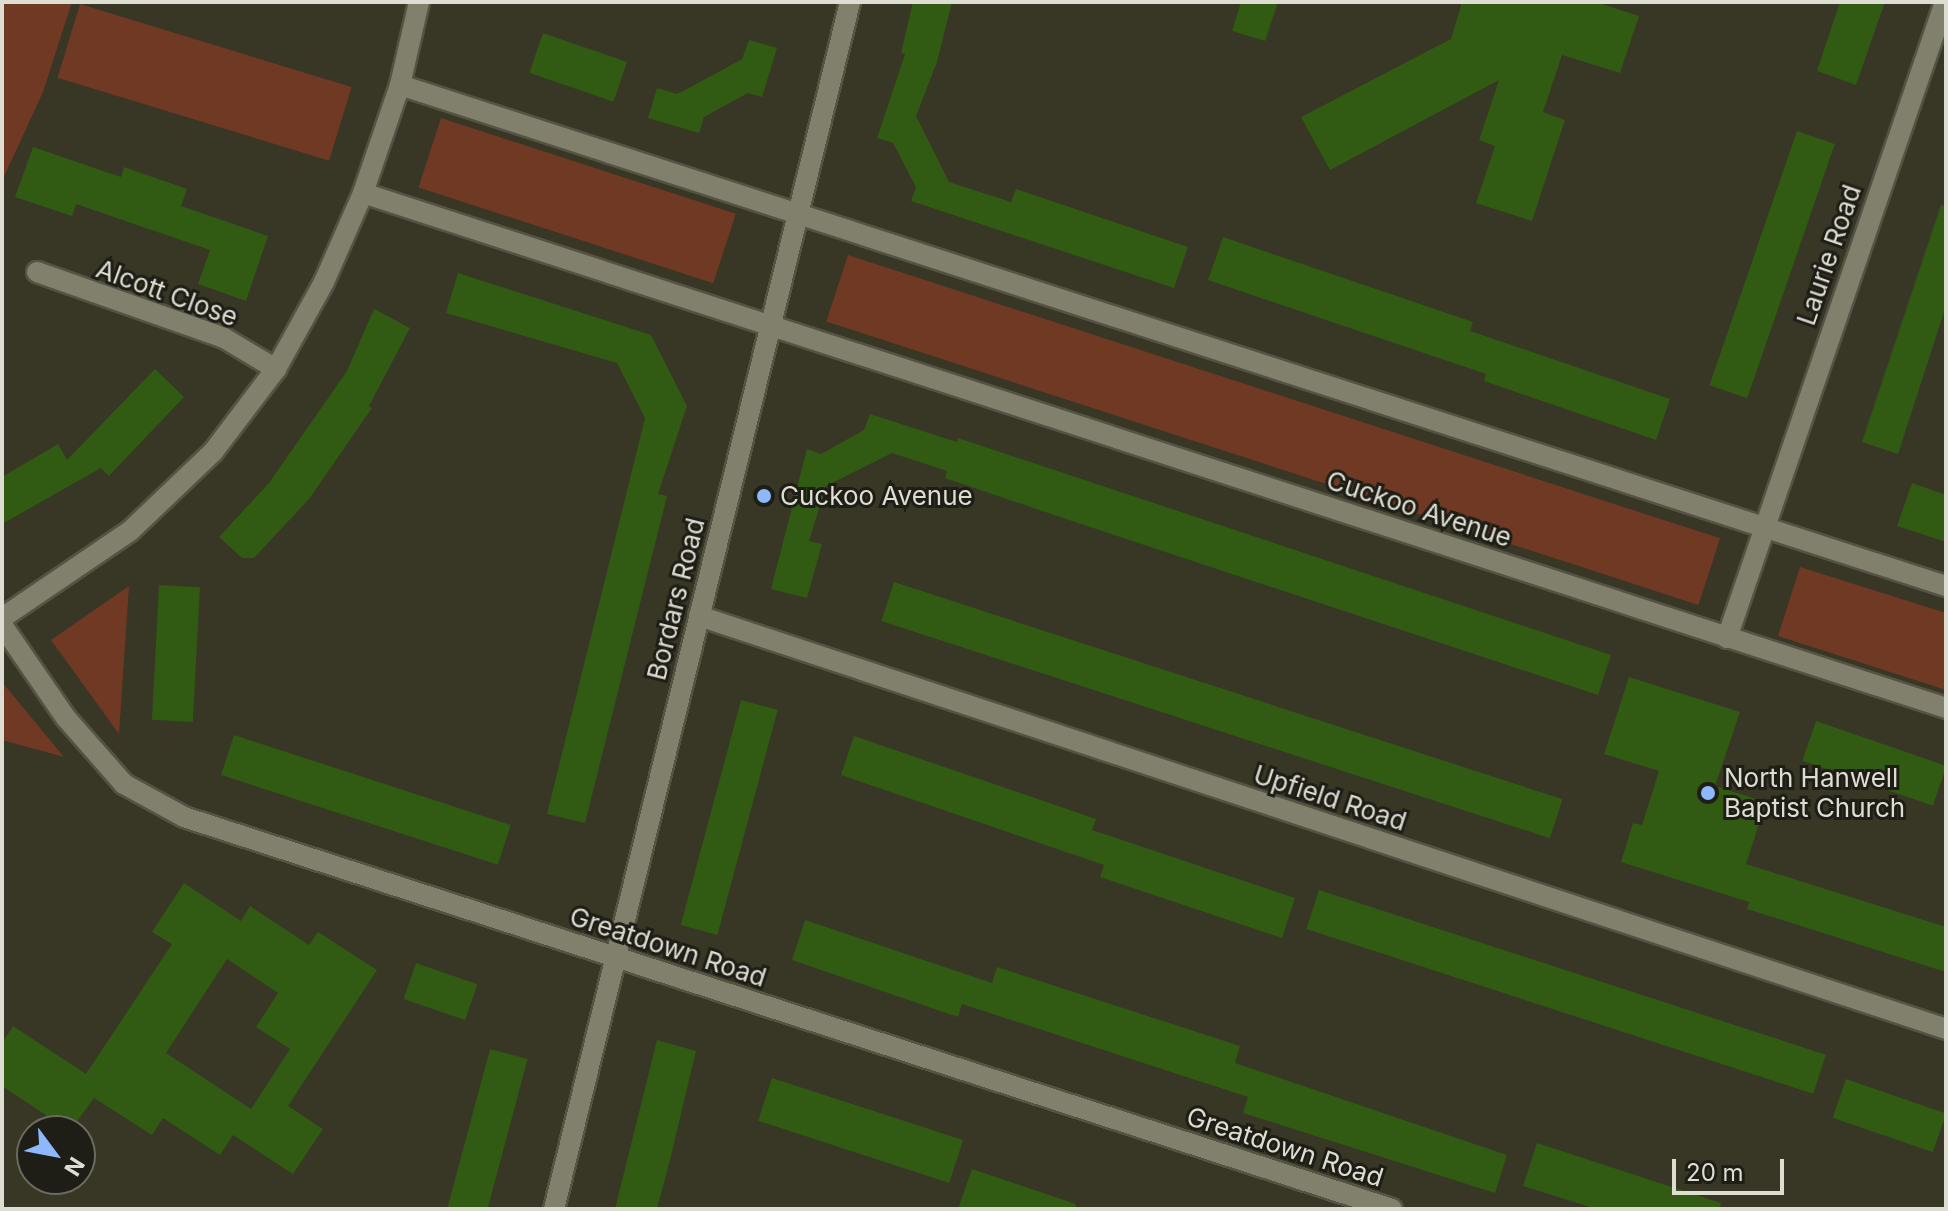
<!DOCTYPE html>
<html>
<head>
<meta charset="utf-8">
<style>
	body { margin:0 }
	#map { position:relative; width:1948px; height:1211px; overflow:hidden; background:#383625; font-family:Inter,sans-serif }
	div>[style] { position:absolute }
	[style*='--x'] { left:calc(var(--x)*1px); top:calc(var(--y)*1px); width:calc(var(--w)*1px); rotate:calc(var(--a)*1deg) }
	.green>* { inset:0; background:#6f3923; transform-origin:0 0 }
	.building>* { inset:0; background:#315a13; transform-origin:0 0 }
	.roads { filter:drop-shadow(2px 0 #545344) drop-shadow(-2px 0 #545344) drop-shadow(0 2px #545344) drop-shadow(0 -2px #545344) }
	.street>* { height:20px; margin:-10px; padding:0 10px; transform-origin:10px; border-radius:10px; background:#81806c }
	.dots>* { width:22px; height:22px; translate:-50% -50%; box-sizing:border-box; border:4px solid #1e1d16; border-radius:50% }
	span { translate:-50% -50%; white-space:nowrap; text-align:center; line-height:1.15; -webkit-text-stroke:6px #1e1d16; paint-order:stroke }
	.street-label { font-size:26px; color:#ddddd2 }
	.poi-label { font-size:26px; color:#ddddd2 }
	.left { translate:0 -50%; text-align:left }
	.frame { position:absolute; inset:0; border:4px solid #ddddd2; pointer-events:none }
	.north { position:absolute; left:16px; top:1115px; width:80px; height:80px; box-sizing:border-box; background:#1e1d16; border:2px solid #6a6a61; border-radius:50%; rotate:122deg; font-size:22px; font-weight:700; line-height:32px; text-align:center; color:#ddddd2 }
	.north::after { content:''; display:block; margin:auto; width:28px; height:36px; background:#8db9fc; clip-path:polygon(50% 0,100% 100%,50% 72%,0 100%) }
	.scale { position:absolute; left:1672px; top:1159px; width:112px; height:36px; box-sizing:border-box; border:4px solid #ddddd2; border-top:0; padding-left:10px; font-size:24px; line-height:28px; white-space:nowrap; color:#ddddd2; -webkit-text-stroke:6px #1e1d16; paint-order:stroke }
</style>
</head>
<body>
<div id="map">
	<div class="green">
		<i style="clip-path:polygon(2px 2px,72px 2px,43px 92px,2px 181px)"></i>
		<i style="left:80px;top:4px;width:284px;height:77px;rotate:17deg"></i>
		<i style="left:441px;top:118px;width:310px;height:73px;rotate:18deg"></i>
		<i style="left:848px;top:255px;width:917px;height:70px;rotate:18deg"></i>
		<i style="clip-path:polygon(1800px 567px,1946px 613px,1946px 690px,1778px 636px)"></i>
		<i style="clip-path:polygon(129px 586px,119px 734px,51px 640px)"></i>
		<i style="clip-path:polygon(2px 682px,64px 757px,2px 740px)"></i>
	</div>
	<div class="building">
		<i style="clip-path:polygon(913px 2px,952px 2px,937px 62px,916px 116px,949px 182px,1011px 202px,1016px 189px,1188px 247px,1174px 288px,911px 201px,916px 187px,893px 143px,877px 138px,905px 54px,901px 53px)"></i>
		<i style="clip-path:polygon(1241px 2px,1278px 2px,1265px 41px,1232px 31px)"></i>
		<i style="clip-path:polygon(1462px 2px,1596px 2px,1639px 16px,1620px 73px,1562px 55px,1543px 112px,1565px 120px,1532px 221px,1476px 203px,1495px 146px,1479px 140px,1499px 80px,1330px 170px,1301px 117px,1451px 39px)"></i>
		<i style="clip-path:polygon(1840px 2px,1885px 2px,1856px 85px,1817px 71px)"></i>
		<i style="left:543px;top:33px;width:89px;height:42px;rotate:19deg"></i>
		<i style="clip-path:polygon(749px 40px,777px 48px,762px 97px,748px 93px,704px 117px,699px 133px,648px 118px,657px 88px,677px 94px,689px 88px,742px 59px)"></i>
		<i style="left:1797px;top:131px;width:40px;height:269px;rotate:19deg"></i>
		<i style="clip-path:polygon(33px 147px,121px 177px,124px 167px,187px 189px,181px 206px,268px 236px,246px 301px,198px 284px,210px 250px,76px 204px,72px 216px,15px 197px)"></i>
		<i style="clip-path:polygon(1941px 205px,1946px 206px,1946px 306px,1898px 454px,1862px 442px)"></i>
		<i style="clip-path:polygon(1223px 237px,1473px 322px,1470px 331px,1670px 399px,1656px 440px,1484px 381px,1486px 374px,1208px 280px)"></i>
		<i style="clip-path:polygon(458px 273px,651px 335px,687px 406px,658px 494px,667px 496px,585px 823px,547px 814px,645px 418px,617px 363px,446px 313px)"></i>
		<i style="clip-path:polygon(374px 309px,410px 328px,369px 406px,372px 408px,309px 499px,254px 558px,242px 558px,219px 537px,269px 483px,347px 371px)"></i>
		<i style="clip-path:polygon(155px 369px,184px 397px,109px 476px,101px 468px,2px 524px,2px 477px,58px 444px,67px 460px)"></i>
		<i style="clip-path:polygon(870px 414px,957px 442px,958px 438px,1611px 655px,1598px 695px,1066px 519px,945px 478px,947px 471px,892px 453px,826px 486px,809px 541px,822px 544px,807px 598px,771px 589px,807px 449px,821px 454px,864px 430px)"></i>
		<i style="clip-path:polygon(1912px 483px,1946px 495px,1946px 542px,1897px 526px)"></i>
		<i style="left:894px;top:582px;width:703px;height:41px;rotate:18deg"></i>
		<i style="left:159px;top:585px;width:41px;height:135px;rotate:3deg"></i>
		<i style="clip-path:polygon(1629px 677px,1740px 712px,1715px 786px,1766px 802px,1746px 864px,1946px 927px,1946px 972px,1747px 909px,1749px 902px,1621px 862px,1633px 823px,1642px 825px,1659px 771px,1604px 754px)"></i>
		<i style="left:741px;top:700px;width:38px;height:233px;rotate:15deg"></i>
		<i style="left:1816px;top:721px;width:138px;height:42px;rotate:19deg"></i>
		<i style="left:234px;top:735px;width:291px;height:42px;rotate:18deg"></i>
		<i style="clip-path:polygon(854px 736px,1096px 819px,1092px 830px,1295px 898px,1282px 938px,1100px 877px,1104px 865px,841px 775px)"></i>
		<i style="clip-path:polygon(evenodd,184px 883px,241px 921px,250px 906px,309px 945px,318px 932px,377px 970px,288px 1106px,323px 1129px,293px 1174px,233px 1135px,220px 1155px,163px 1118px,152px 1135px,94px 1098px,70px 1131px,2px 1086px,2px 1043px,13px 1026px,86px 1074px,172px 944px,152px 932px,184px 883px,227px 959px,278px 993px,256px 1027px,290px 1049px,251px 1109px,166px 1053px,227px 959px)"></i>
		<i style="left:1319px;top:890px;width:533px;height:41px;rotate:18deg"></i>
		<i style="clip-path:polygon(805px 920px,992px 983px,997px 967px,1240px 1046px,1235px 1063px,1507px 1155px,1495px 1193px,1243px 1113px,1248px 1097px,1165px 1070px,962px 1004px,958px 1017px,792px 960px)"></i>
		<i style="left:416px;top:963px;width:65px;height:38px;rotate:19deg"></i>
		<i style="clip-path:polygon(657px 1040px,696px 1051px,670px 1160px,657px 1209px,615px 1209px)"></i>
		<i style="left:490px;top:1049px;width:39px;height:166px;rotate:15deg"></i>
		<i style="left:772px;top:1078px;width:201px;height:45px;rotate:18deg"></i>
		<i style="left:1846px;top:1079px;width:106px;height:41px;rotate:19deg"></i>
		<i style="clip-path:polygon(1537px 1143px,1721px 1203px,1720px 1209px,1596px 1209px,1523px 1186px)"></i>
		<i style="clip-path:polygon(972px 1169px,1076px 1204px,1075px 1209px,958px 1209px)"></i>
	</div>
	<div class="roads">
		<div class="street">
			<i style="--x:400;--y:85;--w:1625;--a:17.96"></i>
			<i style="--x:363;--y:193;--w:1665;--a:18.02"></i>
			<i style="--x:37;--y:272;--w:198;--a:19.4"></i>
			<i style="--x:224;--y:338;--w:61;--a:30.8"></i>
			<i style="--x:699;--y:616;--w:1314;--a:18.32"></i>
			<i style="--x:2;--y:618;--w:155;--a:-34.2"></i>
			<i style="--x:130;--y:531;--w:115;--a:-43.6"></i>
			<i style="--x:213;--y:452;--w:104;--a:-52.8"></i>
			<i style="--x:276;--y:369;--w:99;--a:-61.1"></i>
			<i style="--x:324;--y:282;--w:97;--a:-66.3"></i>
			<i style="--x:363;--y:193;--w:114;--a:-71.1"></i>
			<i style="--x:400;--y:85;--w:85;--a:-77.1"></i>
			<i style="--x:2;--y:625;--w:113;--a:55.5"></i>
			<i style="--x:66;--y:718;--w:88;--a:48.7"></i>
			<i style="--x:124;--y:784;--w:68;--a:28.8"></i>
			<i style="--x:184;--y:817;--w:1270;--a:17.98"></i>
			<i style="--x:1727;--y:638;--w:672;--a:-71.08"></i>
			<i style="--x:554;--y:1209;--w:1243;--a:-76.22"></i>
		</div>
	</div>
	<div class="dots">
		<i style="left:764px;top:496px;background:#8db9fc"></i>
		<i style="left:1708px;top:793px;background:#8db9fc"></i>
	</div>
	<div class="street-label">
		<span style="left:1829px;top:255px;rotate:-71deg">Laurie Road</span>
		<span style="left:167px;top:293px;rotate:20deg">Alcott Close</span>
		<span style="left:1419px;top:509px;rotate:18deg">Cuckoo Avenue</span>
		<span style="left:676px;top:599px;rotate:-76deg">Bordars Road</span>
		<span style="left:1330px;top:798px;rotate:18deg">Upfield Road</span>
		<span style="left:668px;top:947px;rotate:18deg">Greatdown Road</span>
		<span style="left:1285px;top:1147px;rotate:18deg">Greatdown Road</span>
	</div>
	<div class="poi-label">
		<span class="left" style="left:780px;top:496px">Cuckoo Avenue</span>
		<span class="left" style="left:1724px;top:793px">North Hanwell<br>Baptist Church</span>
	</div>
	<div class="frame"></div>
	<div class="north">N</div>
	<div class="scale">20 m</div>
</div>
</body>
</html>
